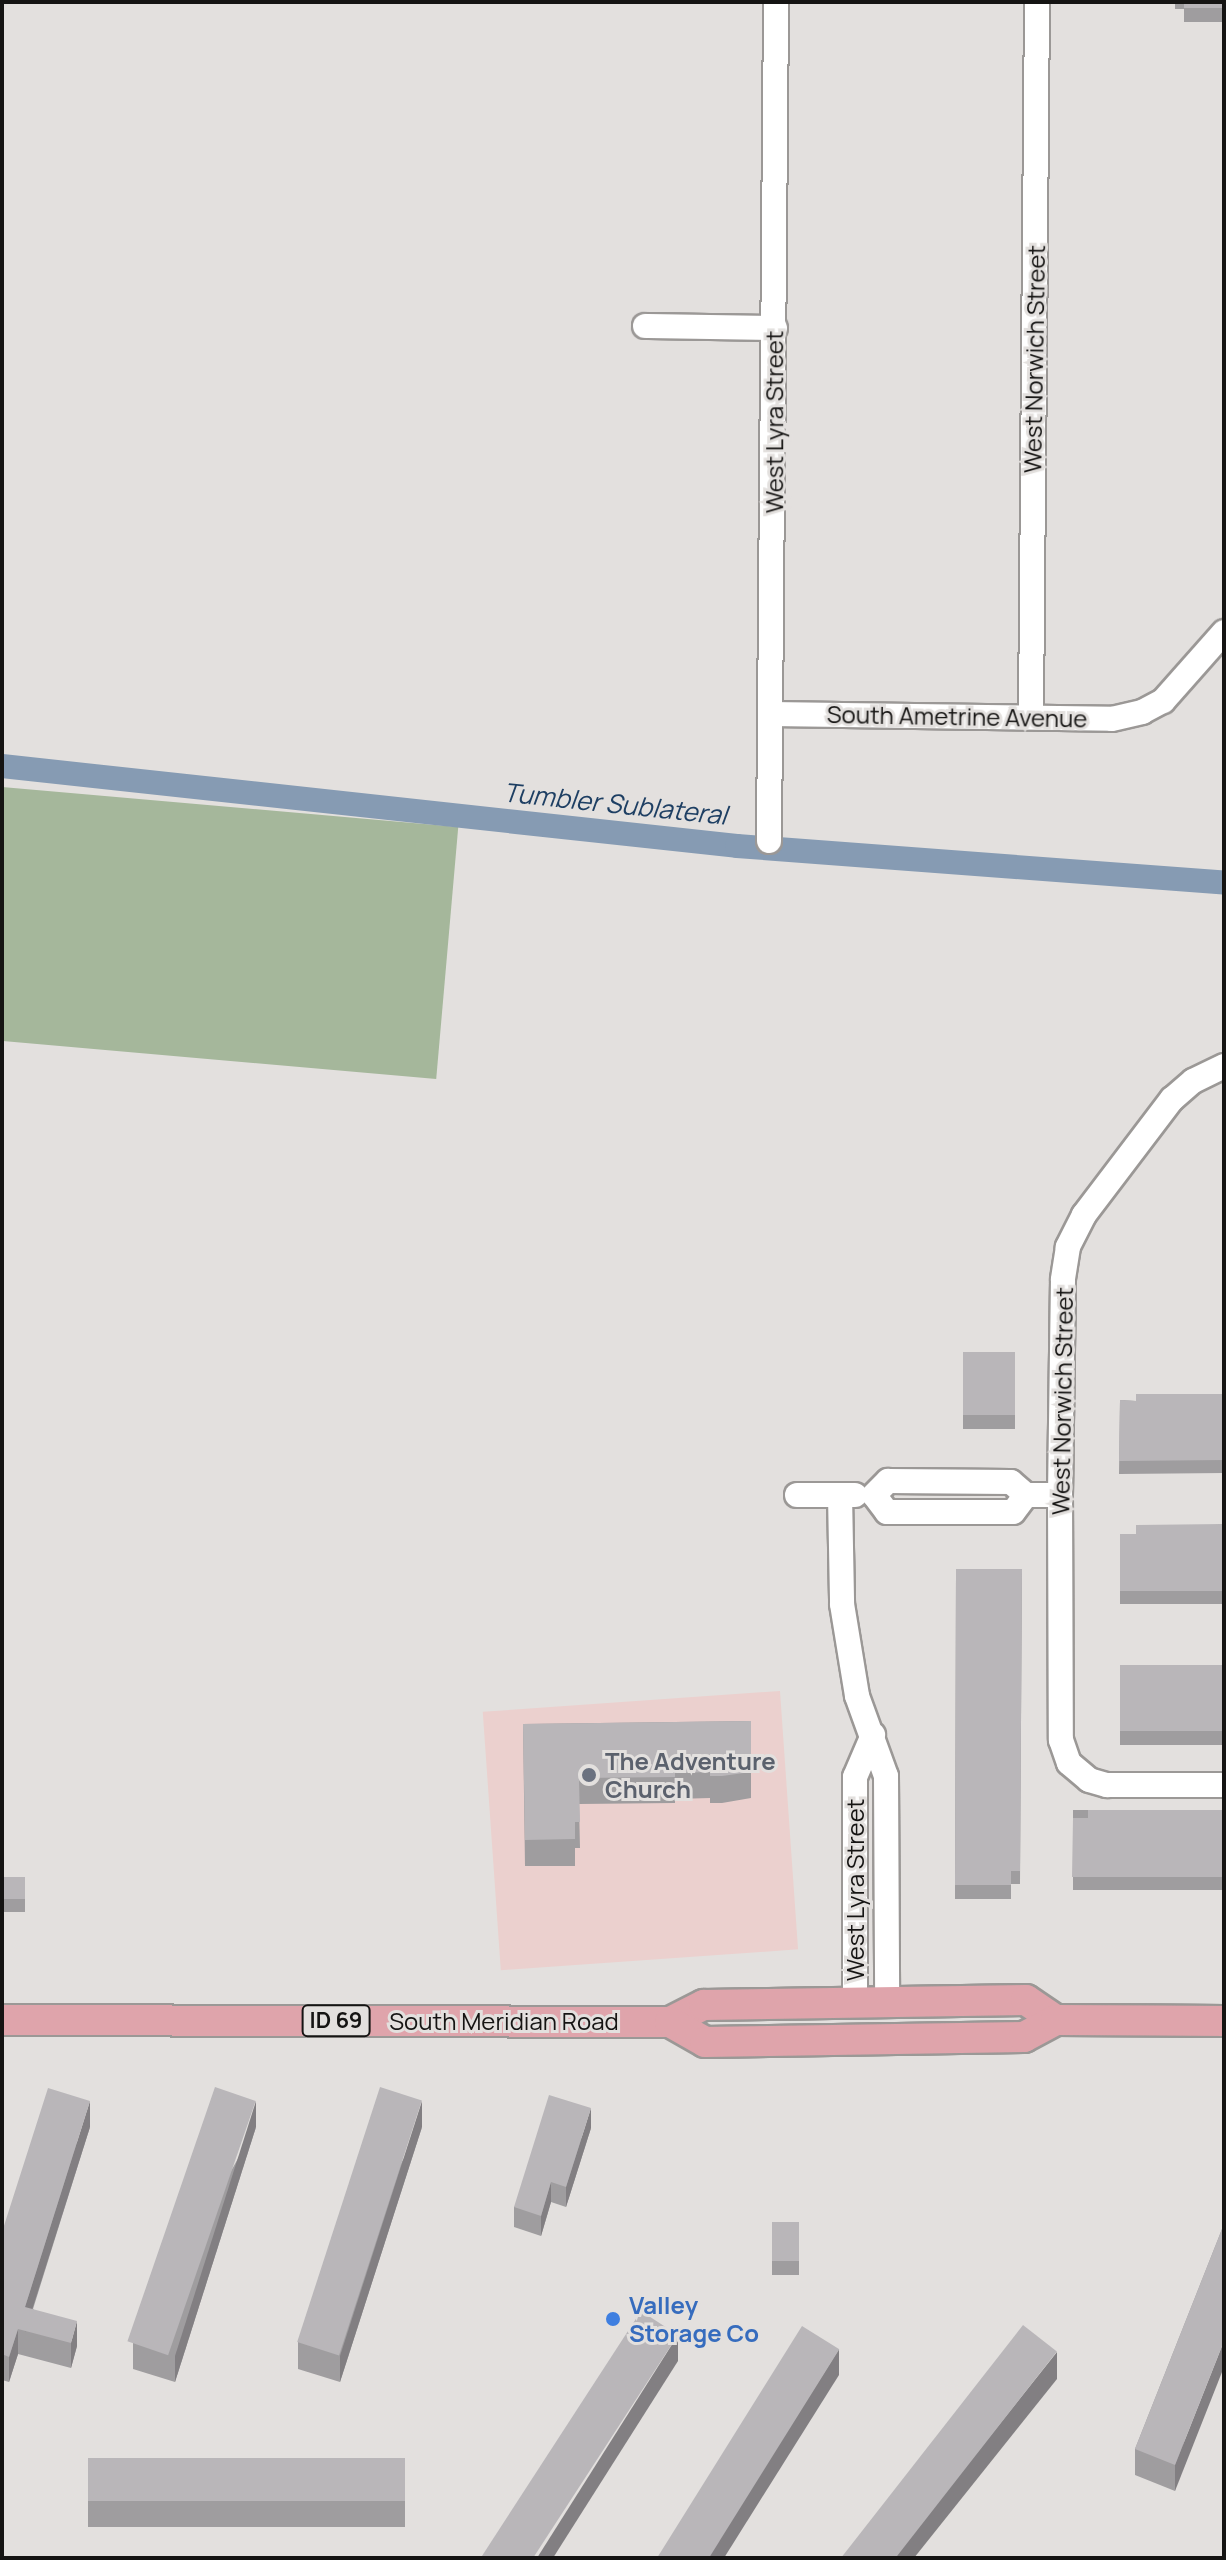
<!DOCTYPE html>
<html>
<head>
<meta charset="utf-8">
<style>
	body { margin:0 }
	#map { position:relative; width:1226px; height:2560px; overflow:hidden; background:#e3e0de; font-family:Manrope,sans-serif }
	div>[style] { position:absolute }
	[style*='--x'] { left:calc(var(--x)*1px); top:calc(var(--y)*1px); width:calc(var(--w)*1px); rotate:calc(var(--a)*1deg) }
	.commercial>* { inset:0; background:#ebd0ce; transform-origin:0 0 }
	.green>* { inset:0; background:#a5b79b; transform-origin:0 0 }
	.canal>* { height:24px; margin:-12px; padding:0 12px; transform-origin:12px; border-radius:12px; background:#869bb3 }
	.roads { filter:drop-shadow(2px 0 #9b9896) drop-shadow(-2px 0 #9b9896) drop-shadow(0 2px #9b9896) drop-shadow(0 -2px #9b9896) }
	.minor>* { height:24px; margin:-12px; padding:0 12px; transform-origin:12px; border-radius:12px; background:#fff }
	.major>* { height:30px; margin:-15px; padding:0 15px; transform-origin:15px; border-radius:15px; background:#dfa4ab }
	.wall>* { inset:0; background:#9f9d9f; transform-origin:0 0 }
	.shaded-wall>* { inset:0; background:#827f82 }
	.building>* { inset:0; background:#b9b6b9; transform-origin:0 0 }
	.dots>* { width:22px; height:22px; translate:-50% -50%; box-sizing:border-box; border:4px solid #e3e0de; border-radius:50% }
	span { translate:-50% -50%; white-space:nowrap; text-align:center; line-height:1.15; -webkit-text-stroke:6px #e3e0de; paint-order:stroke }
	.shield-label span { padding:2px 6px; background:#e3e0de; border:2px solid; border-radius:6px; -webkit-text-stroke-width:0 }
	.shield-label { font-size:22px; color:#151413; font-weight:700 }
	.street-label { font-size:24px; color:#151413 }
	.worship-label { font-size:24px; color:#5b616d; font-weight:700 }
	.left { translate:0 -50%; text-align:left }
	.shop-label { font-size:24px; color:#366cbe; font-weight:700 }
	.water-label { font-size:26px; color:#1e3f63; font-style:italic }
	.frame { position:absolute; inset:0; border:4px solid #151413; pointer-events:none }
</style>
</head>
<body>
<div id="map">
	<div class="commercial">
		<i style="left:780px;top:1691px;width:259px;height:298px;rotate:86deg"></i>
	</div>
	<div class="green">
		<i style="left:2px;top:787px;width:458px;height:253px;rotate:5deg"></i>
	</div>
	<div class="canal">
		<i style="--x:2;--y:766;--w:739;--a:6.21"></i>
		<i style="--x:737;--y:846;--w:488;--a:4.3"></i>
	</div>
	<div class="roads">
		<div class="minor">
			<i style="--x:645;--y:326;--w:130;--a:0.9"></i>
			<i style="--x:771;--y:714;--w:341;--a:0.8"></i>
			<i style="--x:1112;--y:719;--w:31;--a:-13"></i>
			<i style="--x:1142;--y:712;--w:24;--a:-28"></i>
			<i style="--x:1163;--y:701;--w:92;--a:-48.5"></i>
			<i style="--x:1031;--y:716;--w:714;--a:-89.52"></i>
			<i style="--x:769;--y:841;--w:839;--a:-89.52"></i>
			<i style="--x:1224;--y:1066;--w:34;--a:154"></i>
			<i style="--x:1193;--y:1081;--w:28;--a:139"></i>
			<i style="--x:1172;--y:1099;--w:146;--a:127.2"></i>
			<i style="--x:1084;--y:1215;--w:36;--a:117"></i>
			<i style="--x:1068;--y:1247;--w:33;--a:99"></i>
			<i style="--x:1063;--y:1280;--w:215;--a:90.8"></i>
			<i style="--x:1060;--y:1495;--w:245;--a:89.8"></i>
			<i style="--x:1061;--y:1740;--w:24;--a:71"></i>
			<i style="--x:1069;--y:1763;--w:26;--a:40"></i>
			<i style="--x:1089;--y:1780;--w:19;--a:16"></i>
			<i style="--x:1107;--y:1785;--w:117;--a:0"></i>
			<i style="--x:797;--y:1495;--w:58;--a:0"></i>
			<i style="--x:840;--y:1495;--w:109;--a:88.9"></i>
			<i style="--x:842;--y:1604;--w:93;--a:80.7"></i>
			<i style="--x:857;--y:1696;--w:85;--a:70.1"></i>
			<i style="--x:886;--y:1776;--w:225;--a:89.7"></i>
			<i style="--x:1026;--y:1495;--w:21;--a:127"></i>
			<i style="--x:1013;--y:1512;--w:126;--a:180"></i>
			<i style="--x:887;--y:1512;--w:21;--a:-127"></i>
			<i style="--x:874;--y:1495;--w:20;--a:-45"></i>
			<i style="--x:888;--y:1481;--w:123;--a:0.5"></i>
			<i style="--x:1011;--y:1482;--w:20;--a:41"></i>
			<i style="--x:1026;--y:1495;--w:34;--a:0"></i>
			<i style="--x:855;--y:2001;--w:224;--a:-90"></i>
			<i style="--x:855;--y:1777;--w:46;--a:-66.8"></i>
		</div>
		<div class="major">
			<i style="--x:2;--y:2020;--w:668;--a:0.17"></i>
			<i style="--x:670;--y:2022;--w:38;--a:-27"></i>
			<i style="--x:704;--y:2005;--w:322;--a:-0.9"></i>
			<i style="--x:1026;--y:2000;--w:36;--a:34"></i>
			<i style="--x:670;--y:2022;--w:40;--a:29.7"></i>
			<i style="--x:705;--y:2042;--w:319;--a:-0.9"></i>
			<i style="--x:1024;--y:2037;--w:36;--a:-28"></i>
			<i style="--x:1056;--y:2020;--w:168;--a:0.3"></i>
		</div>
	</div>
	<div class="wall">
		<i style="clip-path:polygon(1175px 2px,1224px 2px,1224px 22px,1184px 22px,1184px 9px,1175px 9px)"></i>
		<i style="left:963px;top:1352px;width:52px;height:77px"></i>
		<i style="clip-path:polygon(1224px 1394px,1224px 1473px,1119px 1474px,1120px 1400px,1136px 1401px)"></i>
		<i style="clip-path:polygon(1224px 1524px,1224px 1604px,1120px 1604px,1120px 1534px,1136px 1534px)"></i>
		<i style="clip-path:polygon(956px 1569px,1022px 1569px,1020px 1884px,1011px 1884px,1011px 1899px,955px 1899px)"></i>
		<i style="left:1120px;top:1665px;width:104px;height:80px"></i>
		<i style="clip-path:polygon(751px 1721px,751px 1798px,722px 1803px,710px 1803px,710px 1798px,675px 1799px,675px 1803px,579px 1804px,580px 1848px,575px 1848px,575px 1866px,525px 1866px,523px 1724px)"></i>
		<i style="left:1224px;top:1810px;width:80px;height:151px;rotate:90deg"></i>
		<i style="left:2px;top:1877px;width:23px;height:35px"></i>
		<i style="clip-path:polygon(90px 2127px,33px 2309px,77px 2346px,71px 2368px,18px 2354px,9px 2382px,2px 2380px,2px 2232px)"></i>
		<i style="clip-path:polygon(256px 2127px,175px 2382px,133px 2369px,133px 2343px)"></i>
		<i style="clip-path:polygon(422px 2127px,340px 2382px,298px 2369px,298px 2342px)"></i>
		<i style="clip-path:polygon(591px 2128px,566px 2207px,551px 2202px,541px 2236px,514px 2227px,514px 2207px)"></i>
		<i style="left:772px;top:2222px;width:27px;height:53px"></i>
		<i style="clip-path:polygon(1224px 2224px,1175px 2491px,1135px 2475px,1135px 2449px)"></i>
		<i style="left:88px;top:2458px;width:317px;height:69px"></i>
	</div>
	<div class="shaded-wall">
		<i style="clip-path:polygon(90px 2101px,90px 2127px,25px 2332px,25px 2307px)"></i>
		<i style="clip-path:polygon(256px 2101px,256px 2127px,175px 2382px,175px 2356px)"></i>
		<i style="clip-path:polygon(422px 2101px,422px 2127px,340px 2382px,340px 2356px)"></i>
		<i style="clip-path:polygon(591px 2108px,591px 2128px,566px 2207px,566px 2187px)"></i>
		<i style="clip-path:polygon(551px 2182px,551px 2202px,541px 2236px,541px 2216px)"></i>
		<i style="clip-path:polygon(77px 2321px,77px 2346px,71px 2368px,71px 2343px)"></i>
		<i style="clip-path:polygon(18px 2329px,18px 2354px,9px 2382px,9px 2357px)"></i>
		<i style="clip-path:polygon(678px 2335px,678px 2361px,553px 2558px,537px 2558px)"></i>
		<i style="clip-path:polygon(1224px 2341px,1224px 2367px,1175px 2491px,1175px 2465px)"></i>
		<i style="clip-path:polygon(839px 2349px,839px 2375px,724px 2558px,707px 2558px)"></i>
		<i style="clip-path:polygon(1057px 2352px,1057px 2379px,914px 2558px,893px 2558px)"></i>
	</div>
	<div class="building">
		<i style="left:1184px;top:2px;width:40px;height:6px"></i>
		<i style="left:963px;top:1352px;width:52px;height:63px"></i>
		<i style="clip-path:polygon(1136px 1394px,1224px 1394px,1224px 1460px,1119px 1461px,1120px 1400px,1136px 1401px)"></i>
		<i style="clip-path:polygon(1224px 1524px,1224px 1591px,1120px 1591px,1120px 1534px,1136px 1534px,1136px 1525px)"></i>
		<i style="clip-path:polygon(956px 1569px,1022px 1569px,1020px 1871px,1011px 1871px,1011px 1885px,955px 1885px)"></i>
		<i style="left:1120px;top:1665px;width:104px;height:66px"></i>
		<i style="clip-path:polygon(751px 1721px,751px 1772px,722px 1776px,710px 1776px,710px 1772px,675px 1773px,675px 1777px,579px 1778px,580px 1822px,575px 1822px,575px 1839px,525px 1840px,523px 1724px)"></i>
		<i style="clip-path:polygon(1088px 1810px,1224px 1810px,1224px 1877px,1072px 1877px,1073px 1818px,1088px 1818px)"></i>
		<i style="left:2px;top:1877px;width:23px;height:22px"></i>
		<i style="left:215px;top:2087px;width:43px;height:269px;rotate:19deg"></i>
		<i style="left:380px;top:2087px;width:44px;height:268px;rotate:18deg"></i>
		<i style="clip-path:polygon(48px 2088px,90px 2101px,25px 2307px,77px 2321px,71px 2343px,18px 2329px,9px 2357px,2px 2354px,2px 2232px)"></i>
		<i style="clip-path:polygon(549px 2095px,591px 2108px,566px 2187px,551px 2182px,541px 2216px,514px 2207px)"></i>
		<i style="left:772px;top:2222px;width:27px;height:39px"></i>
		<i style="clip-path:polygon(1224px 2224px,1224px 2341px,1175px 2465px,1135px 2449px)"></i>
		<i style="left:641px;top:2311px;width:44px;height:292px;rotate:33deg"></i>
		<i style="left:1023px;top:2325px;width:43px;height:298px;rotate:38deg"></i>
		<i style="left:802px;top:2326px;width:44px;height:274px;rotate:32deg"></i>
		<i style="left:88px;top:2458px;width:317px;height:43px"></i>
	</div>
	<div class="dots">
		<i style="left:589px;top:1775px;background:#6b7280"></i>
		<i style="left:613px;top:2319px;background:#3f7fe0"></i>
	</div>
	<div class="shield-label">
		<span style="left:336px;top:2021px">ID 69</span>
	</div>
	<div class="street-label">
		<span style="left:1034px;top:359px;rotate:-89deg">West Norwich Street</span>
		<span style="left:774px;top:422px;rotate:-90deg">West Lyra Street</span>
		<span style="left:957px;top:716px;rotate:1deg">South Ametrine Avenue</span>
		<span style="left:1062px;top:1401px;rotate:-89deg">West Norwich Street</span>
		<span style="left:855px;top:1890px;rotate:-90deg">West Lyra Street</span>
		<span style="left:504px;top:2021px">South Meridian Road</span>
	</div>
	<div class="worship-label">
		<span class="left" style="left:605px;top:1775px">The Adventure<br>Church</span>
	</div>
	<div class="shop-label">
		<span class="left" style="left:629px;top:2319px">Valley<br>Storage Co</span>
	</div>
	<div class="water-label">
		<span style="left:615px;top:804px;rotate:6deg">Tumbler Sublateral</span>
	</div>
	<div class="frame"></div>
</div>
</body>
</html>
